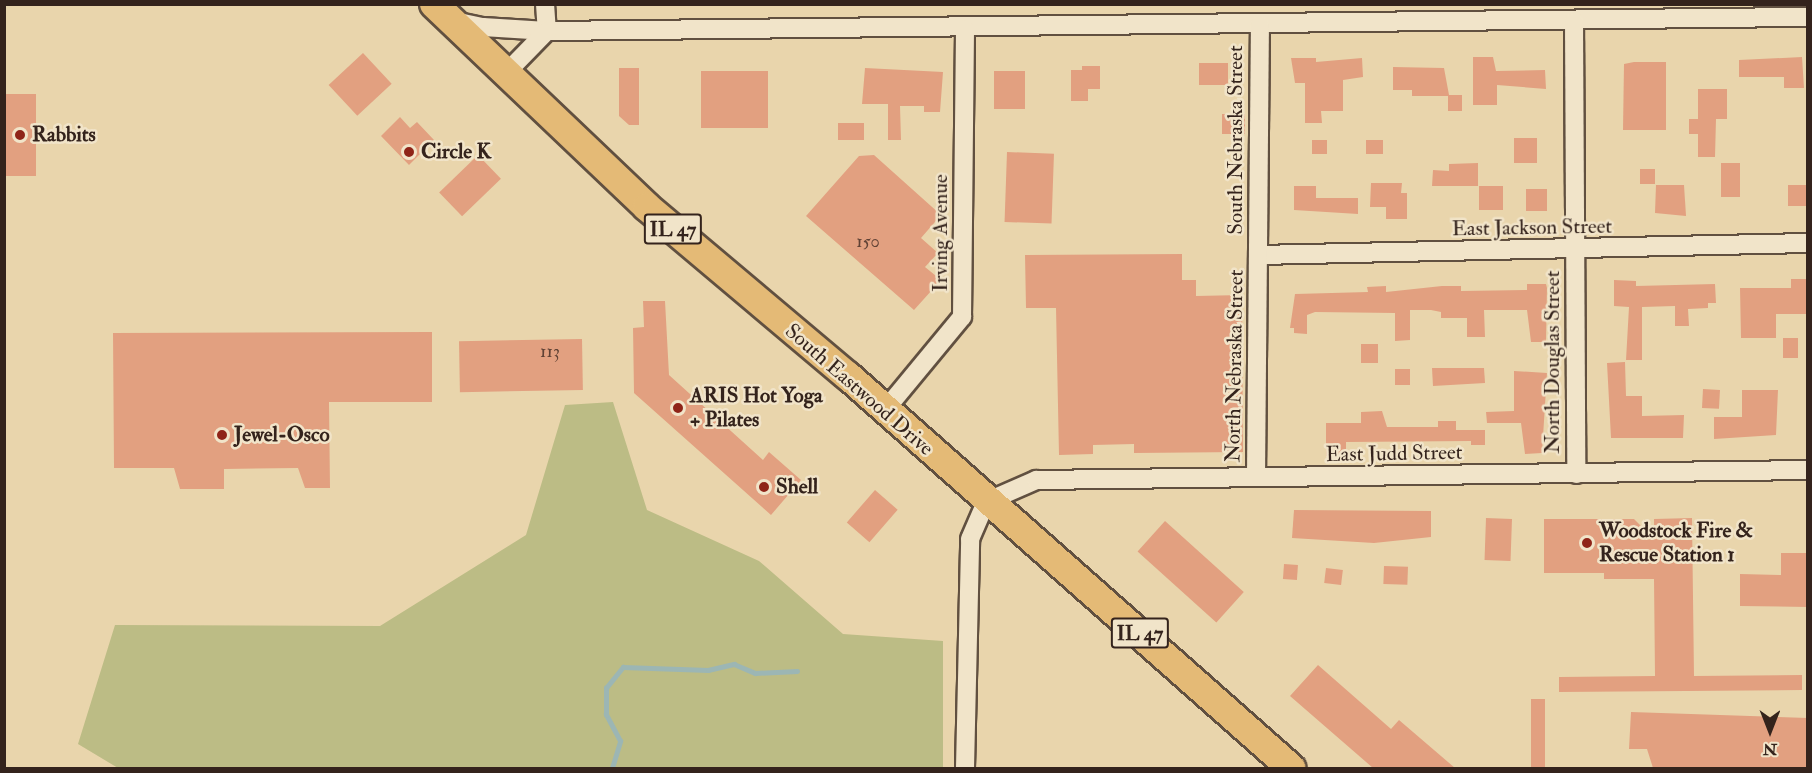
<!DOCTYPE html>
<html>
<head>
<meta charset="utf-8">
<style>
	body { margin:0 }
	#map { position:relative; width:1812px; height:773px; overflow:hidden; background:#e9d5ac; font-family:"IM FELL Double Pica",serif }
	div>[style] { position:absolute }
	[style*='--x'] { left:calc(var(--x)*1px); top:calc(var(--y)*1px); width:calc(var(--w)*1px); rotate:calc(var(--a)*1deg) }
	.green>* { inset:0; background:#bcbc85 }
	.stream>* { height:4.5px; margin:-2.25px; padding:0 2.25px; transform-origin:2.25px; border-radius:2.25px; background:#9cb6b4 }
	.building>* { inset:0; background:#e2a080; transform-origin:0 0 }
	.roads { filter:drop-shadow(2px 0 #615040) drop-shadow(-2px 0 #615040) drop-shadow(0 2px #615040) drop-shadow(0 -2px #615040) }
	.minor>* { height:18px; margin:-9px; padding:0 9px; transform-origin:9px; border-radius:9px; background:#f1e4c9 }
	.primary>* { height:28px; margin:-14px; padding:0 14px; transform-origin:14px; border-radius:14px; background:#e4ba76 }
	.dots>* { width:16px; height:16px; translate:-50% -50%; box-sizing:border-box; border:3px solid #f1e4c9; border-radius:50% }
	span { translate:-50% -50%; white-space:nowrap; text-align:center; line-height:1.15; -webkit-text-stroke:5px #f1e4c9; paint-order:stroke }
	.number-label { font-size:18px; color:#604235 }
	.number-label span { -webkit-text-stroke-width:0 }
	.shield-label span { padding:2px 4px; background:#f1e4c9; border:2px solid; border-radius:4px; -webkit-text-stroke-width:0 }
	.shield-label { font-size:20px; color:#34231c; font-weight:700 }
	.poi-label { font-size:21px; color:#34231c; font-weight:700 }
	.left { translate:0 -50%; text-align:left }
	.street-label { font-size:21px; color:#34231c }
	.frame { position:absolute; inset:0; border:6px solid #34231c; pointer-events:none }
	.north { position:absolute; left:1740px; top:701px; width:60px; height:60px; -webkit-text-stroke:4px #f1e4c9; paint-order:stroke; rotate:180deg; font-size:16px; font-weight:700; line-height:24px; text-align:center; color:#34231c }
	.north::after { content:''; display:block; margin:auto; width:21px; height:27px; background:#34231c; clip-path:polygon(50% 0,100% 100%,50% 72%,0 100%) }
</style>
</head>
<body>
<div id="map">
	<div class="green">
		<i style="clip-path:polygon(613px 402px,647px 510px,759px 561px,843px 634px,943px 641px,943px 768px,118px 768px,78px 744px,115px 625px,380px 626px,526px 535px,565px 405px)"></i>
	</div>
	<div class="stream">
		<i style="--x:612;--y:768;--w:28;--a:-73"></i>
		<i style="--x:620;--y:741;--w:30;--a:-118"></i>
		<i style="--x:606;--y:715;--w:27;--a:-90"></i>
		<i style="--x:606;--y:688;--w:27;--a:-51"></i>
		<i style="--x:623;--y:667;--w:85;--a:2"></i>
		<i style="--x:708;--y:670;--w:27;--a:-13"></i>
		<i style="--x:734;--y:664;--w:23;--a:23"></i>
		<i style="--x:755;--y:673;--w:42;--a:-2.7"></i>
	</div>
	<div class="building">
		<i style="left:363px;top:53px;width:42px;height:47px;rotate:47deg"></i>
		<i style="clip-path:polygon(1473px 57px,1493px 57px,1496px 71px,1545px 70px,1546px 89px,1497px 85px,1497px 105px,1473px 105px)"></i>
		<i style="clip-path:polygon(1802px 57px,1804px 88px,1784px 88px,1784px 77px,1739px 77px,1739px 60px)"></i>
		<i style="clip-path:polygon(1291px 58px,1316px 58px,1316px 62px,1362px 58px,1363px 77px,1343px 80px,1343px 111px,1321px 111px,1322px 123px,1305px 123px,1305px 83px,1295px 83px)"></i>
		<i style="clip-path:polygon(1634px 62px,1666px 62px,1666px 130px,1623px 130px,1624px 64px)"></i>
		<i style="left:1228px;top:63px;width:22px;height:29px;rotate:90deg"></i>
		<i style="clip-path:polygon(1082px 66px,1100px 66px,1100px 89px,1088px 89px,1088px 101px,1071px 101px,1071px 70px,1082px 70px)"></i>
		<i style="clip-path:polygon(1393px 67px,1444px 68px,1449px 95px,1462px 95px,1462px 111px,1448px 111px,1448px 96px,1412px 96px,1412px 90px,1393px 90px)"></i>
		<i style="clip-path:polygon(619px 68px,639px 68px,639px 125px,629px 125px,619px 116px)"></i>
		<i style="clip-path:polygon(865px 68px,943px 72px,940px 112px,924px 112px,924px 106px,900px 106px,901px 140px,888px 140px,888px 104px,862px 104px)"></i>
		<i style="left:768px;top:71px;width:57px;height:67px;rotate:90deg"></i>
		<i style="left:994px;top:71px;width:31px;height:38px"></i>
		<i style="clip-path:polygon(1698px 89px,1727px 89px,1727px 119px,1716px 119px,1715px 157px,1698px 157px,1698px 134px,1689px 134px,1689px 119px,1698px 119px)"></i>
		<i style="left:4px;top:94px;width:32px;height:82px"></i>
		<i style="left:1222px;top:114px;width:23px;height:20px"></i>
		<i style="clip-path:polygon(400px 117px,410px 128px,417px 122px,434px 140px,409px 165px,381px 136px)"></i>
		<i style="left:838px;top:123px;width:26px;height:17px"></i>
		<i style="left:1514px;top:138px;width:23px;height:25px"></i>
		<i style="left:1312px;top:140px;width:15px;height:14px"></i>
		<i style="left:1366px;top:140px;width:17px;height:14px"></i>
		<i style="left:1007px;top:152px;width:47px;height:70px;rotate:2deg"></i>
		<i style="left:478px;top:155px;width:33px;height:54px;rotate:46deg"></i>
		<i style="clip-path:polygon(874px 155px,941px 215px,921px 238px,938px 253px,925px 267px,941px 280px,914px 310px,806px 216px,859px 156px)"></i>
		<i style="clip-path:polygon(1478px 163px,1478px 186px,1432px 186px,1433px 170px,1449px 171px,1449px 164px)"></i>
		<i style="left:1721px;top:163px;width:19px;height:34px"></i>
		<i style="left:1640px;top:169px;width:15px;height:15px"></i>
		<i style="clip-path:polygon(1371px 183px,1402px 183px,1401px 193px,1407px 193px,1407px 219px,1386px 219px,1386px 207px,1370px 207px)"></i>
		<i style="clip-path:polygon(1656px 185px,1684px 185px,1686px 216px,1655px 213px)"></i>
		<i style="left:1788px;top:185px;width:20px;height:21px"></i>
		<i style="clip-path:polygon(1294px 186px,1316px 186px,1316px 198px,1358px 198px,1358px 214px,1294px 210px)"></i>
		<i style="left:1479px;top:186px;width:24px;height:24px"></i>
		<i style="left:1526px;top:189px;width:21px;height:22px"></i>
		<i style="clip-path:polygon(1182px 254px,1182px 280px,1196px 280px,1196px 296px,1242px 295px,1243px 452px,1134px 453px,1134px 444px,1093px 445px,1093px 454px,1059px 455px,1056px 308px,1026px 308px,1025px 255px)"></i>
		<i style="clip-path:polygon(1791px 279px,1808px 279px,1806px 314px,1776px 314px,1776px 338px,1741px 338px,1740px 288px,1791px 288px)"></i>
		<i style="clip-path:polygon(1614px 280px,1636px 281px,1636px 286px,1715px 284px,1716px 303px,1708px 303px,1708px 308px,1688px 309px,1689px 326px,1675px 326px,1675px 306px,1642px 307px,1642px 360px,1626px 360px,1629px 307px,1614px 306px)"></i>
		<i style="clip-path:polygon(1527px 284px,1546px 284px,1547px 288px,1546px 342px,1531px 342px,1527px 310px,1484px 310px,1485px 337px,1467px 337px,1467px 318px,1441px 318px,1441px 312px,1431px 310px,1410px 310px,1410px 340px,1395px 341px,1395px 313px,1315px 312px,1307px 315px,1307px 334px,1294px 333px,1294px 328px,1290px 328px,1295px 294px,1368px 292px,1367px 287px,1386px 286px,1386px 292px,1442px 286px,1461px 286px,1461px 291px,1527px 290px)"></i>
		<i style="clip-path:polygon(643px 301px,665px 301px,669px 375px,763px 460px,769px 452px,801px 480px,771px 515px,634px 393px,633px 328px,644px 327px)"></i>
		<i style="clip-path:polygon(432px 332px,432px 402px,329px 402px,330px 488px,305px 488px,298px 468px,224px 469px,224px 489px,180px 489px,174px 468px,114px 468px,113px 333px)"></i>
		<i style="left:1783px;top:338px;width:15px;height:20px"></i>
		<i style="left:582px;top:339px;width:51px;height:123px;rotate:89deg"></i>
		<i style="left:1361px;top:344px;width:17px;height:19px"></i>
		<i style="clip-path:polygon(1625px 362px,1626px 396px,1642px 396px,1642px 416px,1684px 415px,1683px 438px,1611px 438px,1607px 363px)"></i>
		<i style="clip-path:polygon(1432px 368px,1484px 368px,1485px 383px,1433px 386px)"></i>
		<i style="left:1410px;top:369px;width:16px;height:15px;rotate:90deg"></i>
		<i style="clip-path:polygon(1514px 371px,1547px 373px,1542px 453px,1525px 454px,1521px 423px,1487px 423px,1486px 412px,1514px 411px)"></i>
		<i style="left:1703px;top:389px;width:17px;height:19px;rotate:3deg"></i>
		<i style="clip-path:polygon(1742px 390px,1778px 390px,1776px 435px,1714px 439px,1714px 417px,1742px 417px)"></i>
		<i style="clip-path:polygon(1382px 411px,1387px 427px,1438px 427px,1438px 421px,1456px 421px,1456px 430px,1485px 430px,1485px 445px,1471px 445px,1471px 441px,1346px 442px,1346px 455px,1326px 456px,1326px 423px,1361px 423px,1361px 412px)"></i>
		<i style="left:875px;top:490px;width:30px;height:43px;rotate:41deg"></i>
		<i style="clip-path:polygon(1294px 510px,1431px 511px,1431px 537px,1374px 543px,1292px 538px)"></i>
		<i style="left:1486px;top:518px;width:26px;height:42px;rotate:2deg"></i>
		<i style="clip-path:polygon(1692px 518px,1694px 676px,1802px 675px,1802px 690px,1559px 692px,1559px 677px,1655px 676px,1654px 579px,1604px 579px,1604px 573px,1544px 573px,1544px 519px,1634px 519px,1654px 539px,1654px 519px)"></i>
		<i style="left:1165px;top:521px;width:106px;height:41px;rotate:42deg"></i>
		<i style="clip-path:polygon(1781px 553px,1808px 553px,1808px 607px,1740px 606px,1740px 574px,1781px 575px)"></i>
		<i style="left:1284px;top:564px;width:14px;height:15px;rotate:4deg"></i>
		<i style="left:1384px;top:566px;width:24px;height:18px;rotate:2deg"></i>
		<i style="left:1326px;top:568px;width:17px;height:15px;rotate:7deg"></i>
		<i style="clip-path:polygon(1318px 665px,1391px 729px,1399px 720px,1455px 768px,1373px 768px,1290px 696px)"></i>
		<i style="left:1531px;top:699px;width:14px;height:69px"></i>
		<i style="clip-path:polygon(1631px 712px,1808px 718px,1808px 768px,1653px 768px,1647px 749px,1629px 749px)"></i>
	</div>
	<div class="roads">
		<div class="minor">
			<i style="--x:545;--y:4;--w:27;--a:86"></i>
			<i style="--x:454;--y:21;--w:30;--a:12"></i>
			<i style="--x:483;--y:27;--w:64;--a:3.6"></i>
			<i style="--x:547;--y:31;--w:1261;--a:-0.64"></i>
			<i style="--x:1574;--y:22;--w:452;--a:89.7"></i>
			<i style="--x:506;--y:73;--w:59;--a:-45.7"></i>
			<i style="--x:1258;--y:255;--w:550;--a:-1.25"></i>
			<i style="--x:885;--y:410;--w:121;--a:-50.4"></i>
			<i style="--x:962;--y:317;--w:288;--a:-89.4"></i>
			<i style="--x:1256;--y:477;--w:452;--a:-89.5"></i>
			<i style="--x:965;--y:768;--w:229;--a:-88.7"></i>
			<i style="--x:970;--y:539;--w:40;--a:-66.6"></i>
			<i style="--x:986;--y:502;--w:55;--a:-23.7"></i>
			<i style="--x:1036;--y:480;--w:772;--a:-0.74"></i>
		</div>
		<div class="primary">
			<i style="--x:434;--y:4;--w:294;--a:43.6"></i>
			<i style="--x:647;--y:207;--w:263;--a:40.1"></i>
			<i style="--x:848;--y:376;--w:592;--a:41.5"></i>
		</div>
	</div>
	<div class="dots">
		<i style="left:20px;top:135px;background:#8f2418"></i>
		<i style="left:409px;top:152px;background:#8f2418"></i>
		<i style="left:678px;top:408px;background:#8f2418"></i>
		<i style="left:222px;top:435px;background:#8f2418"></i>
		<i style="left:764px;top:487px;background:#8f2418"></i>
		<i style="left:1587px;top:543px;background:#8f2418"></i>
	</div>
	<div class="number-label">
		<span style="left:868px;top:242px">150</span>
		<span style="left:550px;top:352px">113</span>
	</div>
	<div class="shield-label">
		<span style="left:673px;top:229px">IL 47</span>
		<span style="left:1140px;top:633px">IL 47</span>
	</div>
	<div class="poi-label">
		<span class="left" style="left:32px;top:135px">Rabbits</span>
		<span class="left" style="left:421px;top:152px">Circle K</span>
		<span class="left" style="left:690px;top:408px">ARIS Hot Yoga<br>+ Pilates</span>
		<span class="left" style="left:234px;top:435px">Jewel-Osco</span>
		<span class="left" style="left:776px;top:487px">Shell</span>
		<span class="left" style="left:1599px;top:543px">Woodstock Fire &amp;<br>Rescue Station 1</span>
	</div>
	<div class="street-label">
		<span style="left:1236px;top:140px;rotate:-90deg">South Nebraska Street</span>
		<span style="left:1532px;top:228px;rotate:-1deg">East Jackson Street</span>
		<span style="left:941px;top:233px;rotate:-90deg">Irving Avenue</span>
		<span style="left:1553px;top:362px;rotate:-90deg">North Douglas Street</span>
		<span style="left:1235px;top:366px;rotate:-89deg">North Nebraska Street</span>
		<span style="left:859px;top:390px;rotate:41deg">South Eastwood Drive</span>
		<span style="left:1394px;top:454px;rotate:-1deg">East Judd Street</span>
	</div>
	<div class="frame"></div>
	<div class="north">N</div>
</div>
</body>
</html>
